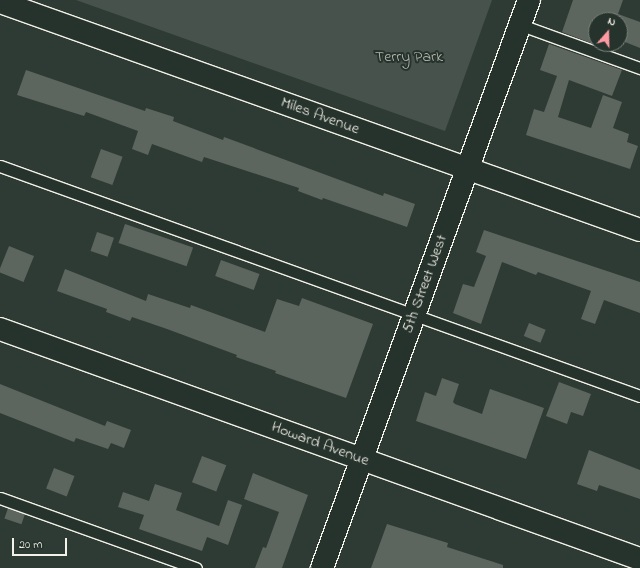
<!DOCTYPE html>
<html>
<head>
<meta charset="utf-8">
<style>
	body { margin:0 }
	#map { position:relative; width:640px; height:568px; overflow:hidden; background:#2e3b34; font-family:"Indie Flower",sans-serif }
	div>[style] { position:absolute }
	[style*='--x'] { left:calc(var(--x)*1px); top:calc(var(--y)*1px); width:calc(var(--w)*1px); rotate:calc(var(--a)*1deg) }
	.green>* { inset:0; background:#48524c }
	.building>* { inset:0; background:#5c655e; transform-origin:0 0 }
	.roads { filter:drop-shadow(1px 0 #f4f1e8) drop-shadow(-1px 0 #f4f1e8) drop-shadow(0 1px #f4f1e8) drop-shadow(0 -1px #f4f1e8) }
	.lane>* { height:11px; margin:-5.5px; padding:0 5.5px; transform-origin:5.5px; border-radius:5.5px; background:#26332d }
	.street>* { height:22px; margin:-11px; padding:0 11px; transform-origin:11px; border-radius:11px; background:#26332d }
	.secondary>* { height:22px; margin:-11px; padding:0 11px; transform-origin:11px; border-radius:11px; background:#26332d }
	span { translate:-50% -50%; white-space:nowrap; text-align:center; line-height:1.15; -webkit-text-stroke:4px #26332d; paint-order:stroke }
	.park-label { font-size:16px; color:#b8b9b1 }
	.street-label { font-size:16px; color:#f4f1e8 }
	.north { position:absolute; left:588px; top:12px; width:40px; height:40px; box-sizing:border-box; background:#26332d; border:1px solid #787f78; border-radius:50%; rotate:20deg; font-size:11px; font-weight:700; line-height:16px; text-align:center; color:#f4f1e8 }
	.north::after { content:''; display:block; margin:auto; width:14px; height:18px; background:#ff9aa2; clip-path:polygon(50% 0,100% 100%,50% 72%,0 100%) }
	.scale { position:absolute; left:12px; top:538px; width:55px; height:18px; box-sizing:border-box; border:2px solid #f4f1e8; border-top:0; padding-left:5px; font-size:12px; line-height:14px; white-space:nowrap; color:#f4f1e8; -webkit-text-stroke:3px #26332d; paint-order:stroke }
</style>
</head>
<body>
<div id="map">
	<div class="green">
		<i style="clip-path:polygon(76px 0,492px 0,445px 131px)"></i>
	</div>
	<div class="building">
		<i style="clip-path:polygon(573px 0,623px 0,618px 14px,640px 22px,640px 48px,620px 40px,620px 20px,596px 20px,596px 45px,562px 32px)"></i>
		<i style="clip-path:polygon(549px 44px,622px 70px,612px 96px,569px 80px,558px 117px,591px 128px,603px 95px,622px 102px,613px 128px,629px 134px,627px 142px,638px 146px,630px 169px,526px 135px,534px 109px,544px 112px,557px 76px,540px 70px)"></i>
		<i style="clip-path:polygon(26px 70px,145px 111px,146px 108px,174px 117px,173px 121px,223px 140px,224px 137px,383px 196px,384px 193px,415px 204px,407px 227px,323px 198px,322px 200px,298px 191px,299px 188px,204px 157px,202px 162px,152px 144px,148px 155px,132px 149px,138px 131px,86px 112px,84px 116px,17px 95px)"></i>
		<i style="left:101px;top:149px;width:23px;height:30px;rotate:20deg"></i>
		<i style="left:125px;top:224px;width:72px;height:20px;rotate:19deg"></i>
		<i style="clip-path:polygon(484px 230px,640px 282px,640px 313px,604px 300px,595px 324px,581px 319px,591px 291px,538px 272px,536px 275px,502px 262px,481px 324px,453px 313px,463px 284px,474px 287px,486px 256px,476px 252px)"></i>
		<i style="left:97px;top:232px;width:18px;height:20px;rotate:19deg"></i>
		<i style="left:9px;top:246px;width:27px;height:28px;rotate:22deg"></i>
		<i style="left:221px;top:260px;width:41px;height:17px;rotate:20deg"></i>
		<i style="clip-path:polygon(65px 269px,146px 301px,148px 294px,190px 308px,191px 305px,265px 332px,277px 299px,299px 306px,302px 298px,373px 324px,346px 398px,275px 373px,276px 371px,236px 357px,237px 355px,167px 329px,132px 317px,130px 321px,106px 312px,107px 309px,57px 291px)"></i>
		<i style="left:529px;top:323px;width:18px;height:14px;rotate:22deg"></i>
		<i style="clip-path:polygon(442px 378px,459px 384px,453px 402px,455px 404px,482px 414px,490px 389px,544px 408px,526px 459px,416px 421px,425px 392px,436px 396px)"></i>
		<i style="clip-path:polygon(559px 382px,591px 394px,583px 416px,571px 412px,567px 424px,546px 416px)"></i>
		<i style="clip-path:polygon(0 384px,105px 426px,107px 421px,131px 430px,124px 448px,111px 443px,108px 449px,76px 438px,74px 442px,0 413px)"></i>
		<i style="clip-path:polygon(589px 450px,640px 470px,640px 499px,599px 485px,597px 491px,577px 484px)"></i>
		<i style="left:202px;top:456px;width:26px;height:28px;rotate:21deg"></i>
		<i style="left:54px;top:468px;width:22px;height:22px;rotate:21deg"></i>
		<i style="clip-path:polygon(253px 473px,308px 495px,282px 568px,255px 568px,263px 547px,266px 548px,279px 512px,244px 499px)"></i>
		<i style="clip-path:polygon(155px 484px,182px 493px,176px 510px,219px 526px,228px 500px,242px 505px,228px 545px,207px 537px,202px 551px,139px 529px,144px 515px,118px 507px,123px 492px,149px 501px)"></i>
		<i style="left:8px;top:508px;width:18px;height:11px;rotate:19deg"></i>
		<i style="clip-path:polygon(387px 524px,448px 543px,447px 547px,503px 565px,503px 568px,371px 568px)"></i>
	</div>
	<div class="roads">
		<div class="lane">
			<i style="--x:521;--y:25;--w:127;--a:19.9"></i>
			<i style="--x:0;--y:166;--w:680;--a:19.77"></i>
			<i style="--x:0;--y:498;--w:208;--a:19.7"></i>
		</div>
		<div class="street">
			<i style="--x:0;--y:2;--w:679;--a:19.61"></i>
			<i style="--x:0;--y:329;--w:680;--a:19.77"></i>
		</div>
		<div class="secondary">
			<i style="--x:322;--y:568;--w:605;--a:-69.98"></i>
		</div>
	</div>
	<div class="park-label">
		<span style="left:409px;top:57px">Terry Park</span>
	</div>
	<div class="street-label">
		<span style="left:320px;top:116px;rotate:20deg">Miles Avenue</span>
		<span style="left:425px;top:284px;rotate:-70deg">5th Street West</span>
		<span style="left:320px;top:444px;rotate:20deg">Howard Avenue</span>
	</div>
	<div class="north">N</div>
	<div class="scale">20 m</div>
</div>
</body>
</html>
